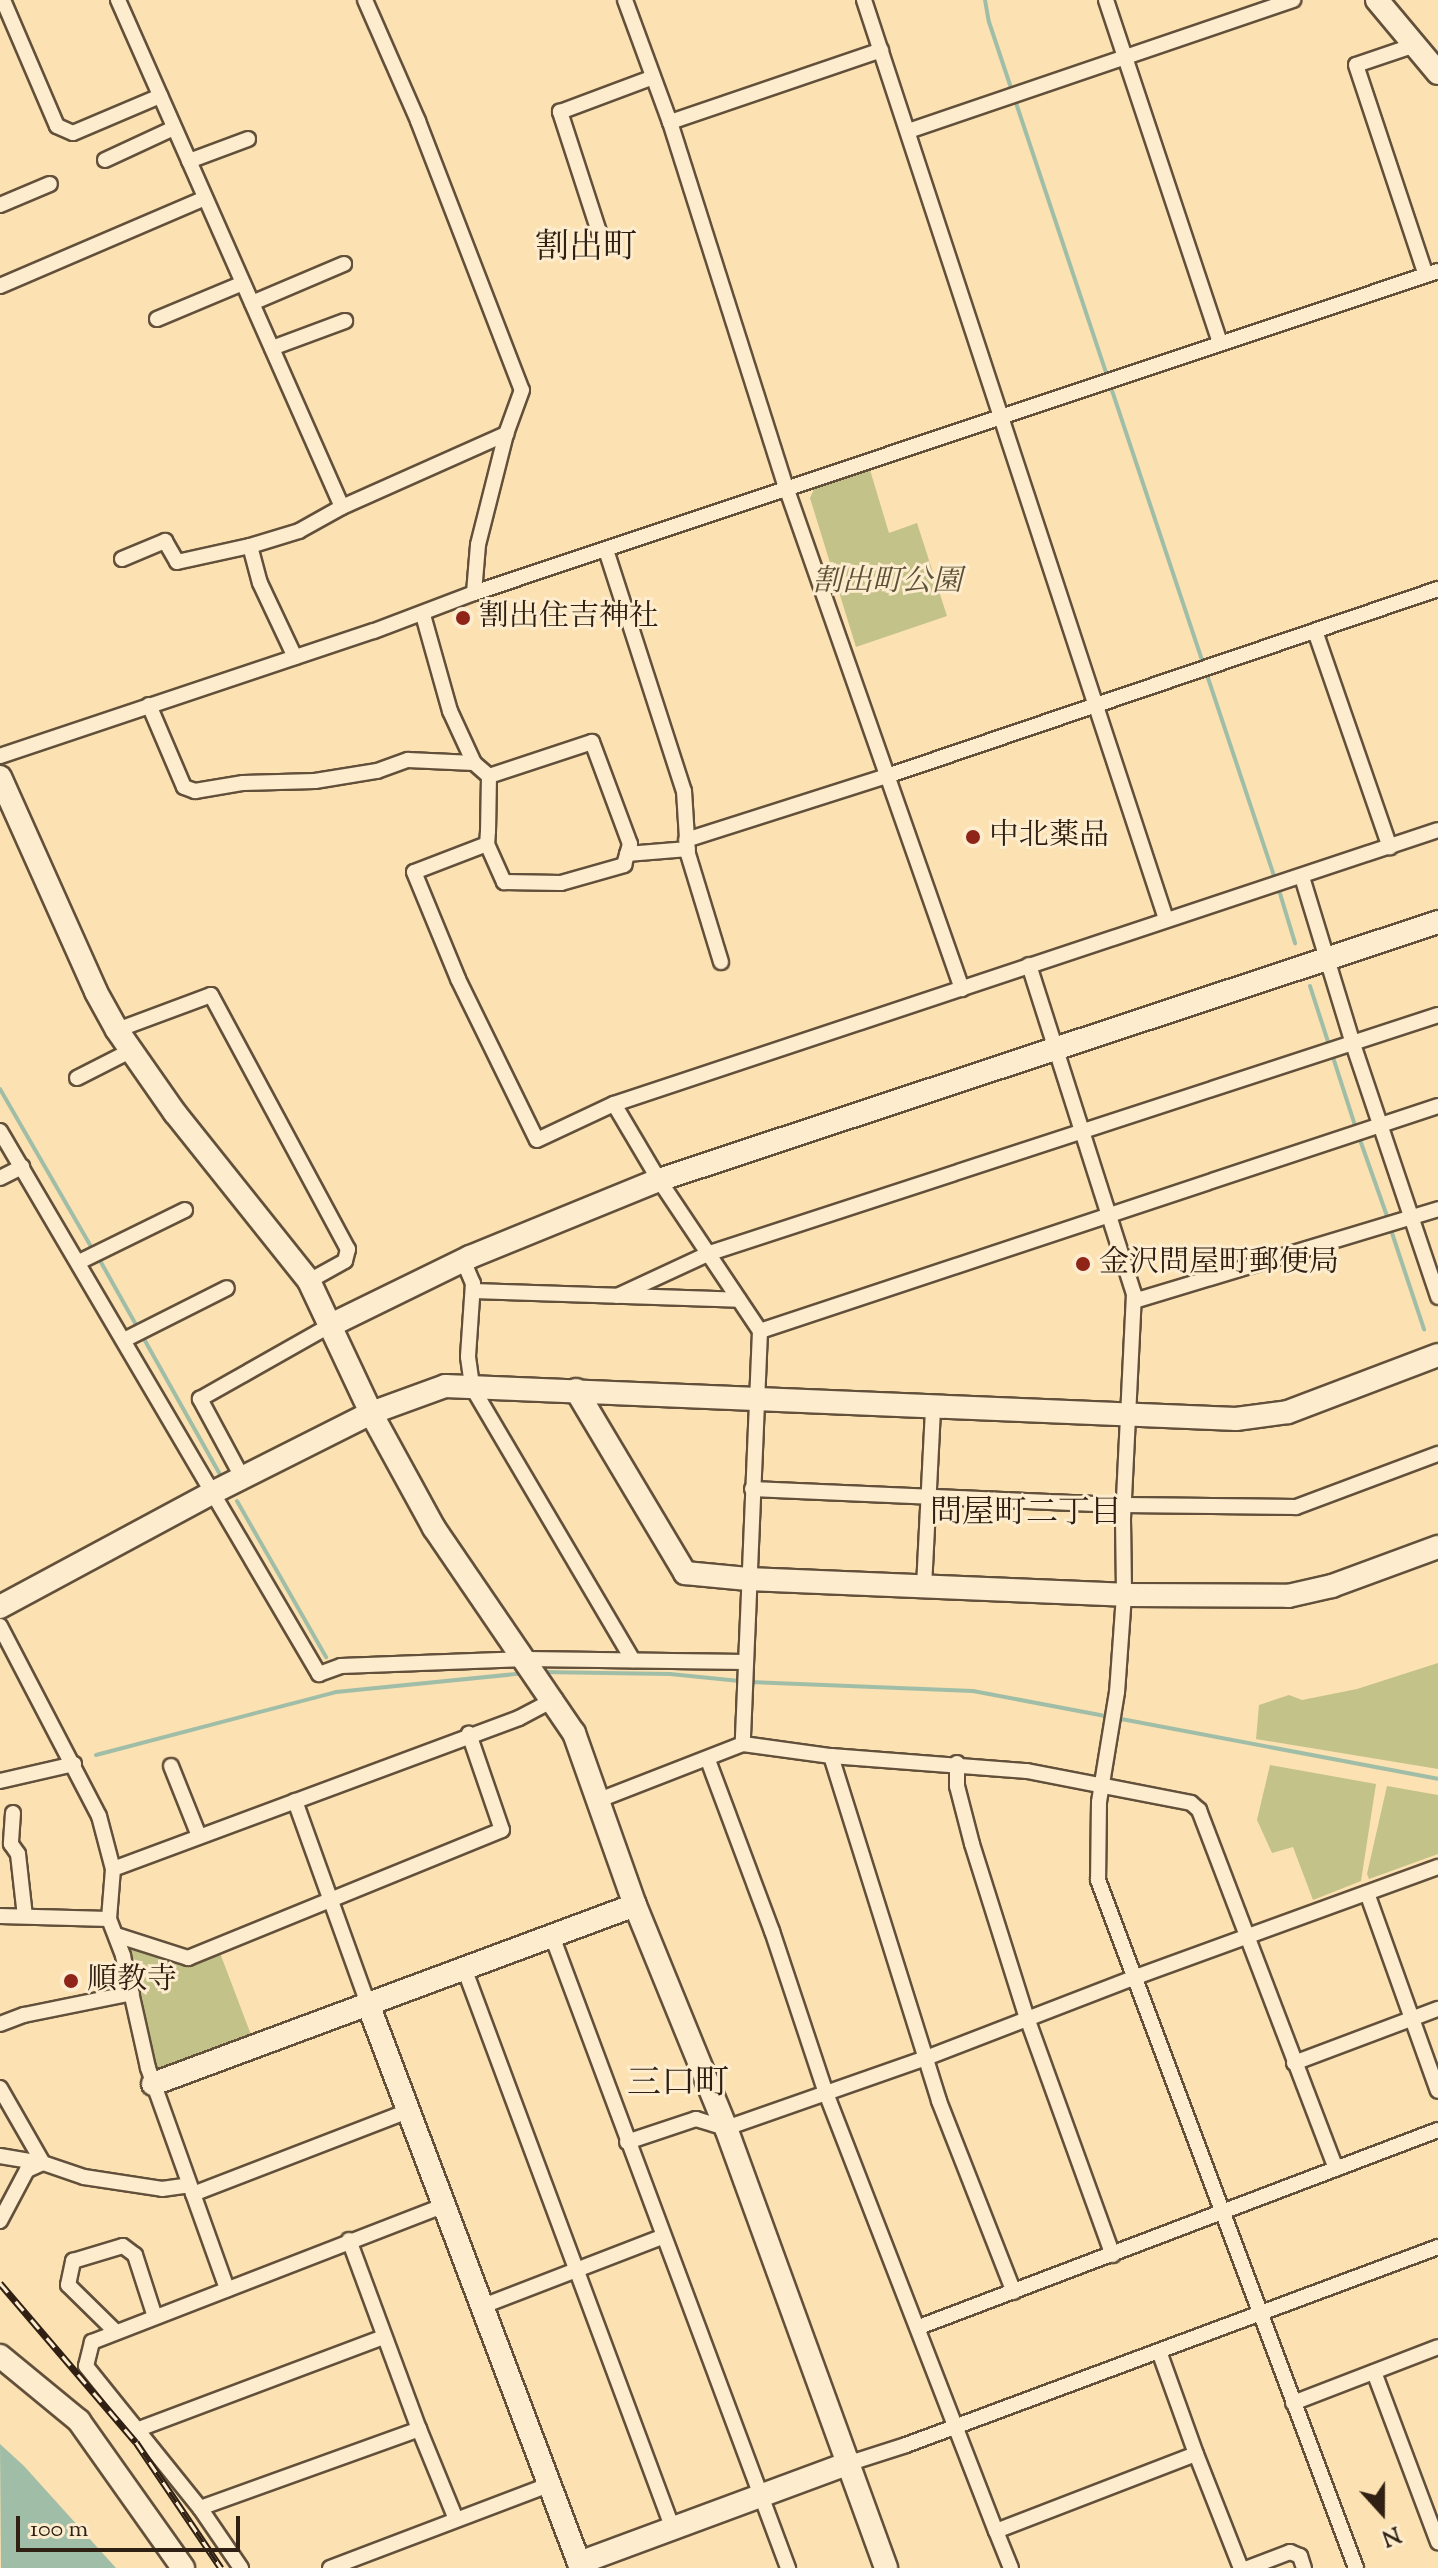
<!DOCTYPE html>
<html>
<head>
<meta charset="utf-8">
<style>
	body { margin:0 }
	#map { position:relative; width:1438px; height:2568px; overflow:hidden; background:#fce1b2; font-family:"Sorts Mill Goudy","Noto Serif JP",serif }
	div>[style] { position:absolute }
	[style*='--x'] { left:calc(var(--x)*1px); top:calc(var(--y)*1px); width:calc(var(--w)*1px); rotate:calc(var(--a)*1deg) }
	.green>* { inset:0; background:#c3c289 }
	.water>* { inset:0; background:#a0bea7 }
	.stream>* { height:4px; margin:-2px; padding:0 2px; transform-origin:2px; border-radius:2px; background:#a0bea7 }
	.roads { filter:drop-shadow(2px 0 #62503b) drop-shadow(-2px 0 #62503b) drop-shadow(0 2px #62503b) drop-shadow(0 -2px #62503b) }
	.street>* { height:14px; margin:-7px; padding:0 7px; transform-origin:7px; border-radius:7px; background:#fdeccd }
	.secondary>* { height:22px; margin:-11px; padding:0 11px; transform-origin:11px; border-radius:11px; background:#fdeccd }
	.rail>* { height:7px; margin-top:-3.5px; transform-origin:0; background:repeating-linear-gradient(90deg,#fdeccd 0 12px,#2f2013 0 24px); box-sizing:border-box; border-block:2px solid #2f2013 }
	.dots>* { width:22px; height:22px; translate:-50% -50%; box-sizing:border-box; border:4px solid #fdeccd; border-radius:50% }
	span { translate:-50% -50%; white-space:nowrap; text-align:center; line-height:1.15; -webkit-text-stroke:6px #fdeccd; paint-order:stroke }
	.park-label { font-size:30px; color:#5b5136; font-style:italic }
	.poi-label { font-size:30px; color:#2f2013 }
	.left { translate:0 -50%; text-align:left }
	.neighbourhood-label { font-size:32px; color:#2f2013 }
	.quarter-label { font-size:34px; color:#2f2013 }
	.north { position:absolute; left:1342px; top:2472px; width:80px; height:80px; -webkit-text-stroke:6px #fdeccd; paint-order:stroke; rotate:159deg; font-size:22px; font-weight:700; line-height:32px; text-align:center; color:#2f2013 }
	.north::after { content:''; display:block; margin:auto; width:28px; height:36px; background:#2f2013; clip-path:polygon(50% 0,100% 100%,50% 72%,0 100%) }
	.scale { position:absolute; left:16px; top:2516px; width:224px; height:36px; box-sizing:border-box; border:4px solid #2f2013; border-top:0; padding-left:10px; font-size:24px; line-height:28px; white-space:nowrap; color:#2f2013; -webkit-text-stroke:6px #fdeccd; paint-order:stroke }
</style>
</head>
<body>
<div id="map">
	<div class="green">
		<i style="clip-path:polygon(870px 470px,889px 533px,917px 523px,947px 616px,856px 647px,810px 498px,814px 489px)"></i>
		<i style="clip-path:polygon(1438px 1663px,1438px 1769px,1256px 1739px,1259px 1705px,1289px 1695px,1302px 1700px,1357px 1689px)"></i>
		<i style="clip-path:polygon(1270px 1765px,1376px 1784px,1361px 1881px,1313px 1900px,1293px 1847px,1272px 1853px,1257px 1820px)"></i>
		<i style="clip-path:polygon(1387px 1786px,1438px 1795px,1438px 1854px,1369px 1879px,1367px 1874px)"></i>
		<i style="clip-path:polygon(136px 1947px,186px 1966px,220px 1953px,253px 2040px,161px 2076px,154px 2059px,142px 1997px,126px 1955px)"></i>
	</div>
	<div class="water">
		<i style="clip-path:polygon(0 2444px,24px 2466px,116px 2568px,1px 2568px)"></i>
	</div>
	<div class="stream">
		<i style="--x:985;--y:0;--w:22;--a:80"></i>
		<i style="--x:989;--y:22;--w:903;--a:71.54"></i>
		<i style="--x:1278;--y:887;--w:59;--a:73.1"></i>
		<i style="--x:1310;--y:986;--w:149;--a:72.1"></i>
		<i style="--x:0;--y:1089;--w:186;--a:60"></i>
		<i style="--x:1359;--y:1137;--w:87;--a:70.5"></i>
		<i style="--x:1390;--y:1227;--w:108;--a:71.6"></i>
		<i style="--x:98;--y:1257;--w:248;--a:60.7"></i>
		<i style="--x:237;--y:1501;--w:180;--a:60.3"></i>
		<i style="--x:542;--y:1672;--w:128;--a:0.9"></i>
		<i style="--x:670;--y:1674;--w:70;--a:5.7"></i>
		<i style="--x:749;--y:1682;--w:224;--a:2.3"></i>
		<i style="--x:973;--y:1691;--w:473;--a:10.7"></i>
		<i style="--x:96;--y:1755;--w:248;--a:-14.7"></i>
		<i style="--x:336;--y:1692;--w:190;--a:-5.7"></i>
	</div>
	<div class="roads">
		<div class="street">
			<i style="--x:3;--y:0;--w:137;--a:66.8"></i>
			<i style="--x:57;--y:126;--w:17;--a:24"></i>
			<i style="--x:73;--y:133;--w:95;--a:-23"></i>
			<i style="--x:118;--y:0;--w:554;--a:66.16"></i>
			<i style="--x:342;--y:507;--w:180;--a:-24"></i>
			<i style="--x:365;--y:0;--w:132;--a:66.3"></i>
			<i style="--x:418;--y:121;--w:288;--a:68.9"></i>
			<i style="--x:522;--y:390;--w:47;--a:110"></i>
			<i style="--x:506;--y:434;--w:114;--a:104.2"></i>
			<i style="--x:478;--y:545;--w:48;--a:94.8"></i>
			<i style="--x:625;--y:0;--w:130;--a:69.8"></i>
			<i style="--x:670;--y:122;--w:386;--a:72.4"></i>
			<i style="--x:787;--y:490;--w:529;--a:70.67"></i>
			<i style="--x:864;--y:0;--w:967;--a:71.81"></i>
			<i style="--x:1106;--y:0;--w:361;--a:71.6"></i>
			<i style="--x:1415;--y:45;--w:62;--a:161.3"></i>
			<i style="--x:1356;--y:65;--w:221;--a:71.6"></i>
			<i style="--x:670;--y:122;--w:223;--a:-18.8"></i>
			<i style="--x:908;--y:131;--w:407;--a:-18.8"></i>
			<i style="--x:105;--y:160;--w:76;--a:-24.9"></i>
			<i style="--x:189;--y:161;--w:63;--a:-20.4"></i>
			<i style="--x:0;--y:205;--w:54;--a:-22.8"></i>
			<i style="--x:601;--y:238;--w:133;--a:-108"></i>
			<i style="--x:560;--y:112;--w:97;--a:-20.5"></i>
			<i style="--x:0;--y:286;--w:223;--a:-23.2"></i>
			<i style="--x:252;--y:303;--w:100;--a:-23"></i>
			<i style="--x:157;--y:319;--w:93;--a:-22.7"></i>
			<i style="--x:272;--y:348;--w:78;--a:-20.3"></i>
			<i style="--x:250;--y:546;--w:38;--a:75"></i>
			<i style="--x:260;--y:583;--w:82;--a:64.7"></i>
			<i style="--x:606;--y:550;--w:253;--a:72.1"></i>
			<i style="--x:684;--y:791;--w:63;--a:86.4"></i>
			<i style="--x:688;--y:854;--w:113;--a:73"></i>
			<i style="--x:122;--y:559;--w:47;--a:-22.7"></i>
			<i style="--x:165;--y:541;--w:24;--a:60"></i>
			<i style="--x:177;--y:562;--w:75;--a:-12.4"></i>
			<i style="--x:250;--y:546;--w:51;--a:-17"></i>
			<i style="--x:299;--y:531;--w:49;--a:-29.2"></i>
			<i style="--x:423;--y:615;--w:100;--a:74.3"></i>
			<i style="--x:450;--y:711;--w:57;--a:65.2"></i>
			<i style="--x:474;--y:763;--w:20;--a:41"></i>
			<i style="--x:489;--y:776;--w:55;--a:91"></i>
			<i style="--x:488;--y:831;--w:13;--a:94"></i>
			<i style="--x:487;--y:844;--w:78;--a:159"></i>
			<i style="--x:414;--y:872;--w:116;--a:67.6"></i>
			<i style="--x:458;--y:979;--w:179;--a:63.9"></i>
			<i style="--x:537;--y:1140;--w:85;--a:-25.1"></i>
			<i style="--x:614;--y:1104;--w:868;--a:-18.39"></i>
			<i style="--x:1315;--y:631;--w:229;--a:70.9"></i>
			<i style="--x:149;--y:705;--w:89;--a:66.9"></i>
			<i style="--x:184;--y:787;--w:12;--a:20"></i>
			<i style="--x:195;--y:791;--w:49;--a:-9.5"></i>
			<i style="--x:243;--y:783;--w:72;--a:-1.6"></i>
			<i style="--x:315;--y:781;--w:63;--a:-9.2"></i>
			<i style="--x:377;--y:771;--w:33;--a:-20"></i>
			<i style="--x:408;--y:760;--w:66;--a:2.6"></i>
			<i style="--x:0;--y:756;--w:394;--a:-18.5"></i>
			<i style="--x:374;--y:631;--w:107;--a:-20.8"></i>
			<i style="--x:474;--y:593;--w:1016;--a:-18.47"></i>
			<i style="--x:686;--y:840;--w:214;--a:-17.7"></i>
			<i style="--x:890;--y:775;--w:579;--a:-18.75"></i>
			<i style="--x:487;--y:844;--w:42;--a:65.9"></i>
			<i style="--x:504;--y:882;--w:57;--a:1"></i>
			<i style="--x:561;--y:883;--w:66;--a:-15.9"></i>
			<i style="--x:624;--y:865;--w:22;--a:-74"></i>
			<i style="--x:630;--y:844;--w:109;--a:-110.4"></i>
			<i style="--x:592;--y:742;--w:108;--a:161.7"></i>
			<i style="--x:627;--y:854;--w:61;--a:-4.7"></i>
			<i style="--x:1302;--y:877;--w:171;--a:73"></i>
			<i style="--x:1352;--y:1041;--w:270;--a:71.4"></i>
			<i style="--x:1029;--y:965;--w:345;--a:72.3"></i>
			<i style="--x:1134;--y:1294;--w:225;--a:92.8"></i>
			<i style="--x:1123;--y:1519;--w:76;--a:89.2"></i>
			<i style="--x:1124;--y:1595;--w:97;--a:94.1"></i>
			<i style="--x:1117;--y:1692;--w:111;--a:99.3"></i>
			<i style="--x:1099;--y:1802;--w:78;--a:90.7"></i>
			<i style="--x:1098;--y:1880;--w:735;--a:69.44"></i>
			<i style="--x:117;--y:1030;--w:100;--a:-20.4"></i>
			<i style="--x:211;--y:995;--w:289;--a:61.7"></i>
			<i style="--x:348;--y:1249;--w:12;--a:104"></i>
			<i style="--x:345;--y:1261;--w:41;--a:150.9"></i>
			<i style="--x:77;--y:1078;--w:59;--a:-27"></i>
			<i style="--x:614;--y:1104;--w:88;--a:59.4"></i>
			<i style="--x:659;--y:1180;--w:182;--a:56.2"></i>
			<i style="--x:760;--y:1331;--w:413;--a:92.4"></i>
			<i style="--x:0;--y:1131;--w:630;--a:59.57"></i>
			<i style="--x:319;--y:1674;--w:23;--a:-20"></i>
			<i style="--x:341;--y:1666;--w:185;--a:-2.2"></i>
			<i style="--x:526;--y:1659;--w:219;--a:0.8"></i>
			<i style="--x:0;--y:1178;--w:25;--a:-27"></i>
			<i style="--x:463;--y:1260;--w:25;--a:67"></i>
			<i style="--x:473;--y:1283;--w:74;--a:93.9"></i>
			<i style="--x:468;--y:1357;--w:30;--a:82"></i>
			<i style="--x:472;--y:1387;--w:317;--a:59.5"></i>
			<i style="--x:79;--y:1262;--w:118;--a:-26.1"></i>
			<i style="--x:473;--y:1291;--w:266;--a:1.9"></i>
			<i style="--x:617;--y:1296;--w:102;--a:-24.8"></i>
			<i style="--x:710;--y:1253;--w:766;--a:-18.1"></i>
			<i style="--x:1134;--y:1301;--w:318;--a:-16.8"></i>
			<i style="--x:760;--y:1331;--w:714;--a:-18.36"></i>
			<i style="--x:124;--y:1340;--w:115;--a:-26.8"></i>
			<i style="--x:242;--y:1477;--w:89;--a:-118.3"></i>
			<i style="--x:200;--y:1399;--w:150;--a:-29.5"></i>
			<i style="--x:752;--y:1489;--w:372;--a:2.5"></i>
			<i style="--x:1124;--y:1505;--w:172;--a:0.7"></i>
			<i style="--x:1296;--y:1507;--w:152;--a:-20.5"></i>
			<i style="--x:924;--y:1587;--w:180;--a:-87.1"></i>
			<i style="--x:0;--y:1626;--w:214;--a:62.5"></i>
			<i style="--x:99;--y:1816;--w:55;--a:75.2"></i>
			<i style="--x:113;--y:1869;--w:50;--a:94.6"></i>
			<i style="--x:109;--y:1919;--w:40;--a:69"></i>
			<i style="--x:123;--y:1956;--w:115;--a:77.4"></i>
			<i style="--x:148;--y:2068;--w:235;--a:70.3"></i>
			<i style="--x:831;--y:1756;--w:362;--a:72.6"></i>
			<i style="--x:939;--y:2101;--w:205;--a:68.6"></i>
			<i style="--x:708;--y:1760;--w:183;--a:69.5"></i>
			<i style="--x:772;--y:1931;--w:171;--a:71.6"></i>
			<i style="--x:826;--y:2093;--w:470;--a:68.8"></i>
			<i style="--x:996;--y:2531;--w:214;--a:-21.1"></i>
			<i style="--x:1196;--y:2454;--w:109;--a:-109.8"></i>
			<i style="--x:957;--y:1763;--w:23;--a:90"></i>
			<i style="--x:957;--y:1786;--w:60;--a:75.5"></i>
			<i style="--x:972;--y:1844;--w:182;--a:72.5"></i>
			<i style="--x:1027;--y:2018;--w:252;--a:70.1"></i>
			<i style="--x:171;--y:1766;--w:75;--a:68.2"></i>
			<i style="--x:0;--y:1781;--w:76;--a:-12.9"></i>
			<i style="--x:599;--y:1800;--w:155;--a:-21.3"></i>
			<i style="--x:743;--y:1744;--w:89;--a:7.8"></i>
			<i style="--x:831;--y:1756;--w:197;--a:4.4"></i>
			<i style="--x:1027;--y:1771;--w:167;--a:11"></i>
			<i style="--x:1191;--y:1803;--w:11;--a:41"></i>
			<i style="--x:1199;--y:1810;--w:384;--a:69.1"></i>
			<i style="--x:295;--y:1801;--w:216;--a:70.2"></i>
			<i style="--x:13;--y:1813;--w:31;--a:94"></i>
			<i style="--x:11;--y:1844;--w:12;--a:55"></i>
			<i style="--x:18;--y:1854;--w:62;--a:83.6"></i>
			<i style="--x:113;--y:1869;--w:433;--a:-20.4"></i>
			<i style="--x:519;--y:1718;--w:41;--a:-27.8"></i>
			<i style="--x:1367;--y:1893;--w:210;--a:70.3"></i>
			<i style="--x:0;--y:1916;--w:109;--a:1.6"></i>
			<i style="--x:116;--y:1935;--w:76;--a:17.7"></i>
			<i style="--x:188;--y:1958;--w:339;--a:-22.2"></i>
			<i style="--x:502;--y:1830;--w:102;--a:-109"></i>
			<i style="--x:552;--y:1936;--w:675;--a:69.52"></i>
			<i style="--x:464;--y:1968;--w:599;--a:69.57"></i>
			<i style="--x:0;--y:2024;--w:26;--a:-21"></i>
			<i style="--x:24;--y:2015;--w:110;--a:-11.5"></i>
			<i style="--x:1294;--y:2063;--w:154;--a:-20.6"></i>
			<i style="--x:0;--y:2088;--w:86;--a:60.2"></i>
			<i style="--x:43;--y:2163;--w:43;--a:18.9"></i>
			<i style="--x:84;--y:2177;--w:79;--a:8.7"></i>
			<i style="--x:162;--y:2189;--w:27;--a:-8"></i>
			<i style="--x:627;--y:2142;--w:73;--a:-18.4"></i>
			<i style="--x:696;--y:2119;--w:31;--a:17"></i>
			<i style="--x:726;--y:2128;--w:212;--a:-19.3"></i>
			<i style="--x:926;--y:2058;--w:222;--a:-21.1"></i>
			<i style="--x:1133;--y:1978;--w:325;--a:-20"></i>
			<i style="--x:0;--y:2156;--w:43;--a:9.5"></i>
			<i style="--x:193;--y:2194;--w:234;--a:-21.1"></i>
			<i style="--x:0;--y:2221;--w:58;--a:-62.1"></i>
			<i style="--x:27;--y:2170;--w:17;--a:-24"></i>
			<i style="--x:349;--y:2240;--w:202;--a:69.7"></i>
			<i style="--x:419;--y:2429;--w:97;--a:67.7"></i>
			<i style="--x:483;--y:2306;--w:192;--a:-21.1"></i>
			<i style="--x:919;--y:2327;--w:555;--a:-20.79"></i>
			<i style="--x:116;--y:2332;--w:67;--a:-135.6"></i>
			<i style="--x:68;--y:2285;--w:25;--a:-78"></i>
			<i style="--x:73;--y:2261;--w:52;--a:-16.7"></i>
			<i style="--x:123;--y:2246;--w:15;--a:37"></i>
			<i style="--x:135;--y:2255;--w:65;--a:72.1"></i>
			<i style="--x:1374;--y:2372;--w:182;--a:69.4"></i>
			<i style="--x:1293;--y:2403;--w:155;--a:-21.1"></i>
			<i style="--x:139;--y:2429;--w:262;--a:-20.6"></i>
			<i style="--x:1196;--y:2454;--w:123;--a:68.5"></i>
			<i style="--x:850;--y:2463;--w:59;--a:-17.8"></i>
			<i style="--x:906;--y:2445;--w:568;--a:-20.41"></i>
			<i style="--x:200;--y:2508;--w:233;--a:-19.8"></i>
			<i style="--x:996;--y:2531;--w:40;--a:68"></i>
			<i style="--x:241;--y:2568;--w:73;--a:-124.3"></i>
			<i style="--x:200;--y:2508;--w:182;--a:-128.8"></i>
			<i style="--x:86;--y:2366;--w:25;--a:-76"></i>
			<i style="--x:92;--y:2342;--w:380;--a:-21.2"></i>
			<i style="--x:330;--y:2568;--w:234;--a:-20.8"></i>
			<i style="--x:1248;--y:2568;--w:45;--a:-20.9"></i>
			<i style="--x:1290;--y:2552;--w:11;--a:22"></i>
			<i style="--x:1300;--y:2556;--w:13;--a:72"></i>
		</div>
		<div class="secondary">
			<i style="--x:1377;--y:0;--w:95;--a:50.1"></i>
			<i style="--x:0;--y:777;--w:235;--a:65.9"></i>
			<i style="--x:96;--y:992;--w:43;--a:61.1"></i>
			<i style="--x:117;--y:1030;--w:101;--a:55.1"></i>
			<i style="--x:175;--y:1113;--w:215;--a:51.4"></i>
			<i style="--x:309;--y:1281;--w:146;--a:64.8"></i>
			<i style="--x:371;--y:1413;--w:131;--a:61.3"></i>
			<i style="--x:434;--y:1528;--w:248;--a:55.7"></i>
			<i style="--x:574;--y:1733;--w:182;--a:70.5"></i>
			<i style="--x:635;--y:1905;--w:241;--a:67.8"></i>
			<i style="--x:726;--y:2128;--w:468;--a:70"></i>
			<i style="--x:331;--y:1325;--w:155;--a:-26.1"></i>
			<i style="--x:470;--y:1257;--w:204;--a:-22.2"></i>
			<i style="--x:659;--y:1180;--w:821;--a:-18.32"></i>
			<i style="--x:576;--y:1390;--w:213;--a:59.2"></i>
			<i style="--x:685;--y:1573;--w:63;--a:5.4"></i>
			<i style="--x:748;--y:1579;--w:376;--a:2.4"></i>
			<i style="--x:1124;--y:1595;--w:164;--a:0.3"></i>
			<i style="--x:1288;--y:1596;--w:45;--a:-12.8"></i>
			<i style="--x:1332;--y:1586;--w:113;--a:-20.2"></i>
			<i style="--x:0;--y:1607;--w:243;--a:-28.3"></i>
			<i style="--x:214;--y:1492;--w:176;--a:-26.7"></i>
			<i style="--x:371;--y:1413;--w:79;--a:-20"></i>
			<i style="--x:445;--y:1386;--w:792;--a:2.39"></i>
			<i style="--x:1236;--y:1419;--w:52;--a:-7.7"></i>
			<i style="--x:1288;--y:1412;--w:160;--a:-20.8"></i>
			<i style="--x:368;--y:2004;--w:597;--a:69.32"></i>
			<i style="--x:579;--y:2563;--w:289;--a:-20.3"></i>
			<i style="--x:153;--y:2084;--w:514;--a:-20.37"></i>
			<i style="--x:0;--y:2356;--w:102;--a:39.4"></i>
			<i style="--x:79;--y:2421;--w:180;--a:54.7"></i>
		</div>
	</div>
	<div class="rail">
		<i style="--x:0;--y:2283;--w:209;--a:49.5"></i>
		<i style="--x:136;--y:2442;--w:152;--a:56"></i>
	</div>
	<div class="dots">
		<i style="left:463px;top:618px;background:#8f2418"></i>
		<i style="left:973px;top:837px;background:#8f2418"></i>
		<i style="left:1083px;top:1264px;background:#8f2418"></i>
		<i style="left:71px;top:1981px;background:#8f2418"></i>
	</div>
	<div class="park-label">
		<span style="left:887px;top:583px">割出町公園</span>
	</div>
	<div class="poi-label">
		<span class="left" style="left:479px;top:618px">割出住吉神社</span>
		<span class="left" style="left:989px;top:837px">中北薬品</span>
		<span class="left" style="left:1099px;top:1264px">金沢問屋町郵便局</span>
		<span class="left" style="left:87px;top:1981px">順教寺</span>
	</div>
	<div class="neighbourhood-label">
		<span style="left:1026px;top:1514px">問屋町二丁目</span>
	</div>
	<div class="quarter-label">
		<span style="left:586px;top:249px">割出町</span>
		<span style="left:678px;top:2085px">三口町</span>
	</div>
	<div class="north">N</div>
	<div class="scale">100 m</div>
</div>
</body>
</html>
